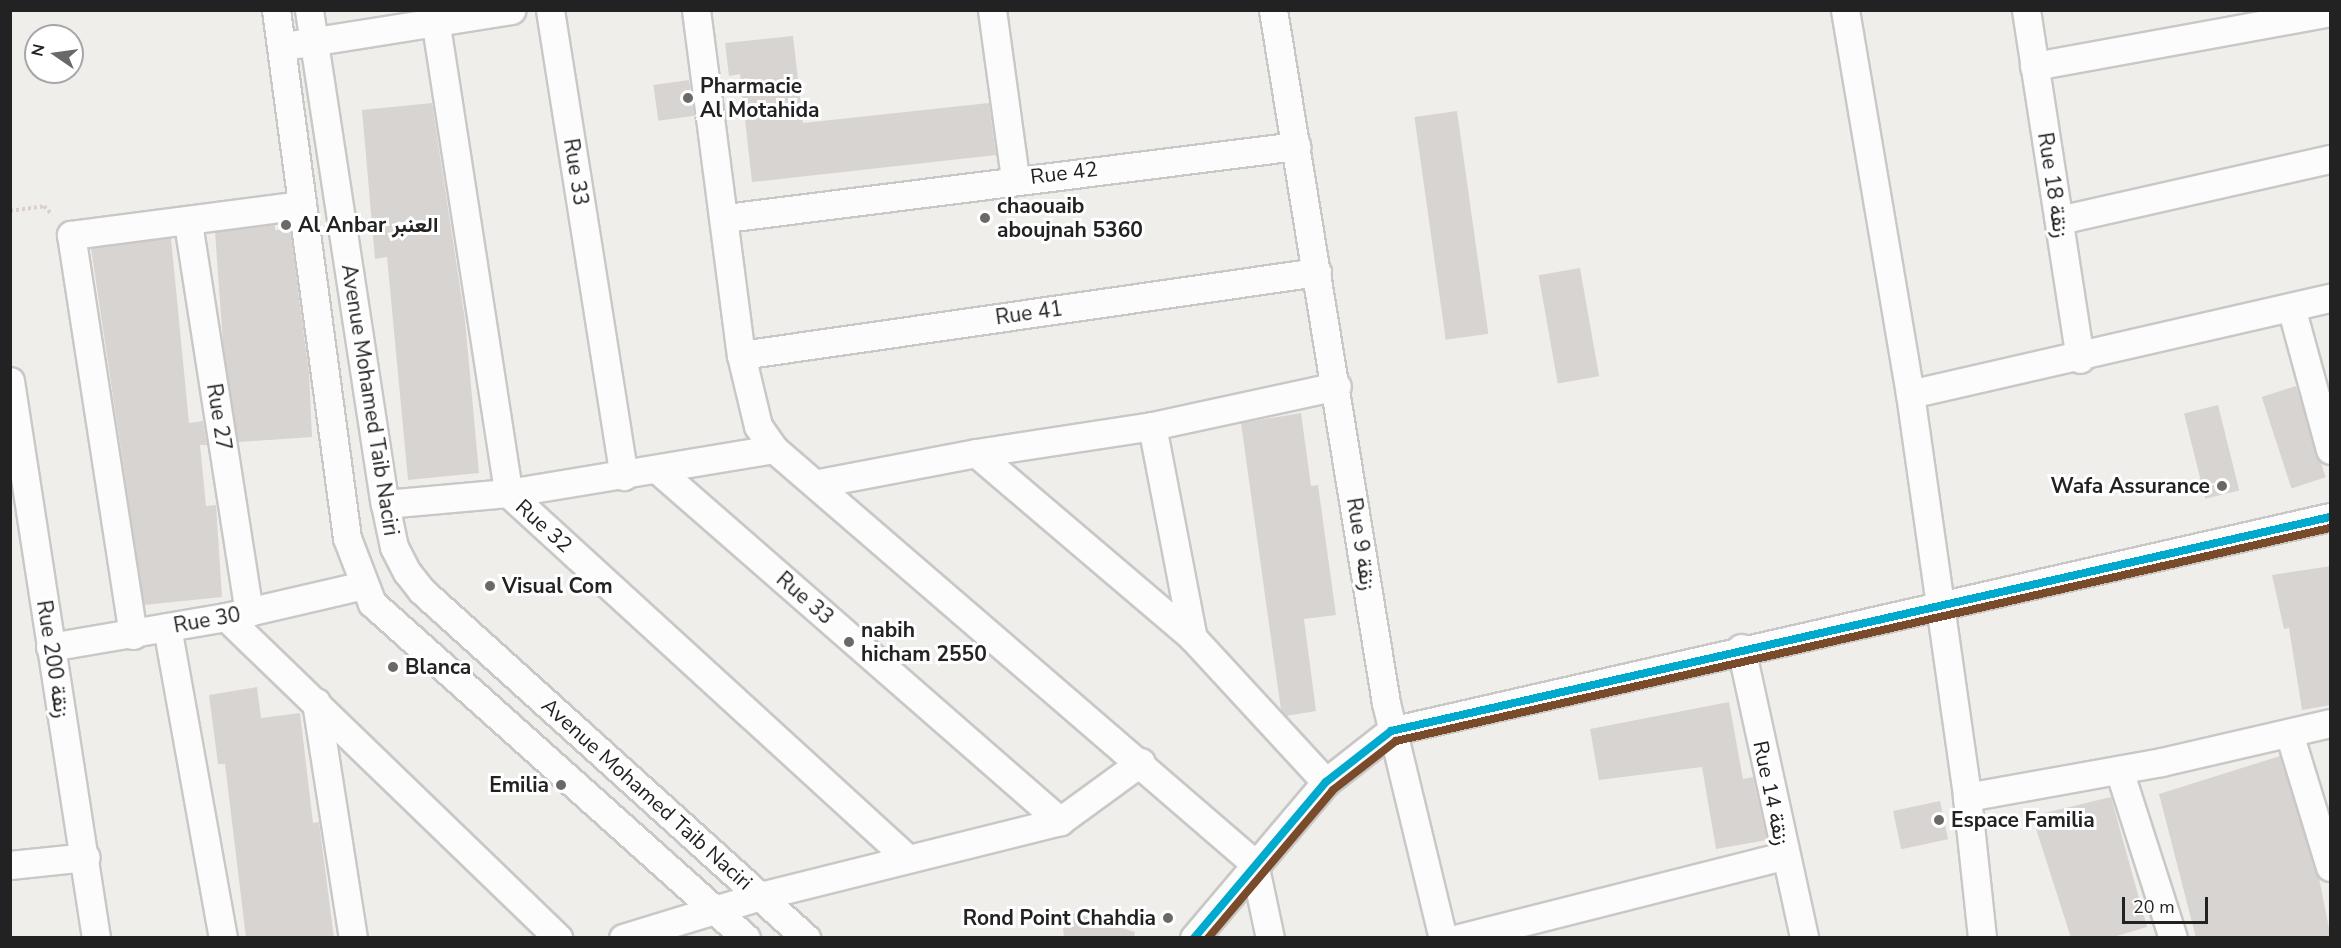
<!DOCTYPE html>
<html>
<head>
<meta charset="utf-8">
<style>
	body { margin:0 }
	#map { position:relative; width:2341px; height:948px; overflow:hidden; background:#f0eeeb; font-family:"Nunito Sans",Vazirmatn,sans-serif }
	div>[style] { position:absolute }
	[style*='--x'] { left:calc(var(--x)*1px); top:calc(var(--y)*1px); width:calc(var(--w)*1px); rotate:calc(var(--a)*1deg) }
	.building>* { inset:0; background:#d7d4d2; transform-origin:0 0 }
	.path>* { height:4px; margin-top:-2px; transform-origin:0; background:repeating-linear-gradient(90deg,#dccecd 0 3px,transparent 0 6px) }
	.roads { filter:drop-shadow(2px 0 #c9c8c7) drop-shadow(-2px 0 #c9c8c7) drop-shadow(0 2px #c9c8c7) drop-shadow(0 -2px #c9c8c7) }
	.minor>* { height:27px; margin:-13.5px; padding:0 13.5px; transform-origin:13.5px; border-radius:13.5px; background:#fdfcfc }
	.bus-1>* { height:8px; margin:-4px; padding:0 4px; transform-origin:4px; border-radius:4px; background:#00a9ce }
	.bus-2>* { height:8px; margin:-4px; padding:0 4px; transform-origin:4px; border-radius:4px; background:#7a4b2a }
	.dots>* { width:16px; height:16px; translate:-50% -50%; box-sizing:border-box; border:3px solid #fff; border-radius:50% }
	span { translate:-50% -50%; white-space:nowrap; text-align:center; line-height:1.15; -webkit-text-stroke:6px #fff; paint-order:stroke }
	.poi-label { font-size:21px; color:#222; font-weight:700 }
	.left { translate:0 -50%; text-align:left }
	.right { translate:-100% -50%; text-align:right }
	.street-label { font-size:21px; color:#222 }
	.frame { position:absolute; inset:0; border:12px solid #222; pointer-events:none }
	.north { position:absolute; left:24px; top:24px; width:60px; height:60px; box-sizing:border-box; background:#fff; border:2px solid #a7a7a7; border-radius:50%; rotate:283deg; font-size:16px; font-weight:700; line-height:24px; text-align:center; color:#222 }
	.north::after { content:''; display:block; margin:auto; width:21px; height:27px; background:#6a6968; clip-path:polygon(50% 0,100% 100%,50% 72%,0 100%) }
	.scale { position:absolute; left:2122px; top:897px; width:86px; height:27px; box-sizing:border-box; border:3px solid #222; border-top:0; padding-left:8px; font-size:18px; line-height:21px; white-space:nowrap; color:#222; -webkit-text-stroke:4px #fff; paint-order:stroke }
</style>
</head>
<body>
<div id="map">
	<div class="building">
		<i style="clip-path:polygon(793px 36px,803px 123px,989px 103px,996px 155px,752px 182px,740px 74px,729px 76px,725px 43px)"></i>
		<i style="left:689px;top:80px;width:36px;height:36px;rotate:82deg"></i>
		<i style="clip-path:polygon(432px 103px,465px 320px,479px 473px,408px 480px,387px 257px,375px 259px,362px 110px)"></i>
		<i style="left:1457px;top:111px;width:225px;height:43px;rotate:82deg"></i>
		<i style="clip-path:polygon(275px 225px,275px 230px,290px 229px,309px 373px,312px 437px,238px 442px,223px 343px,215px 232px)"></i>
		<i style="clip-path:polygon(171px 238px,189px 423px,203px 421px,207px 445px,200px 445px,206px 506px,216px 505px,222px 597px,144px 605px,91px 248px)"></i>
		<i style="left:1580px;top:268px;width:110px;height:42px;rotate:80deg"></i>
		<i style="left:2296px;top:386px;width:96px;height:36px;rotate:72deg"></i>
		<i style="left:2218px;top:405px;width:88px;height:35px;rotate:76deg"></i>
		<i style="clip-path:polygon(1301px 413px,1311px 486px,1318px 485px,1336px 615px,1304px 619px,1316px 711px,1286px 716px,1281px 710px,1241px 423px)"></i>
		<i style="clip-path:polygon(2331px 566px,2331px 705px,2302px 710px,2289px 628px,2284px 629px,2272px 575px)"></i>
		<i style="clip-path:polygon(257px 687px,261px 718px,300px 713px,313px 823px,319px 822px,334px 938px,246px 938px,225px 764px,218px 764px,209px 695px)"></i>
		<i style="clip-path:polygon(1729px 702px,1743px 779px,1753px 777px,1767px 840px,1716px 849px,1702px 767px,1599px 780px,1590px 729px)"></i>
		<i style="clip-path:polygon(2280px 756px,2319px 878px,2331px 938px,2196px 938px,2159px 794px)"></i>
		<i style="clip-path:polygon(2111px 797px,2147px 927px,2110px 938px,2071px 938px,2032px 816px)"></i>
		<i style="left:1940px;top:801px;width:39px;height:48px;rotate:78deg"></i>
		<i style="clip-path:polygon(1074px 913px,1135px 932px,1134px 938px,1064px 938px,1062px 917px)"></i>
	</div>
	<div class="path">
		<i style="--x:10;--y:211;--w:34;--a:-8"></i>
		<i style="--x:44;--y:206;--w:12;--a:48"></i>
	</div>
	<div class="roads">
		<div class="minor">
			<i style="--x:276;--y:10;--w:533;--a:82.34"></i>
			<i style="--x:347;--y:538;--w:70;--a:69"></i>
			<i style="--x:372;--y:603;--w:502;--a:41.85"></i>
			<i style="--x:309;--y:10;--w:500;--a:81.3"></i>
			<i style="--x:385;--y:504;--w:44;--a:78.2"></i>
			<i style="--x:394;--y:547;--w:28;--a:63"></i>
			<i style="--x:407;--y:572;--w:24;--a:52"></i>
			<i style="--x:422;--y:591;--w:518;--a:42.1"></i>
			<i style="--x:550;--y:10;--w:472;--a:81"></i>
			<i style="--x:696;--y:10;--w:348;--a:82.6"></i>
			<i style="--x:741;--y:355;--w:73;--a:76.5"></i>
			<i style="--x:758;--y:426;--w:28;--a:55"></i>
			<i style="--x:774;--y:449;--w:634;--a:40.78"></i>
			<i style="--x:1254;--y:863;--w:77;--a:78"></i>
			<i style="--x:992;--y:10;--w:171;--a:82.2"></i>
			<i style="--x:1273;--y:10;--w:702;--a:80.74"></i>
			<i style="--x:1386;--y:703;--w:242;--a:76.4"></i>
			<i style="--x:1845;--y:10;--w:389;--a:80.4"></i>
			<i style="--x:1910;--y:394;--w:407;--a:81.9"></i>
			<i style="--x:1967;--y:797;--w:142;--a:83.9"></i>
			<i style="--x:2026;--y:10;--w:353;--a:81.2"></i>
			<i style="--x:435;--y:19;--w:480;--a:81.2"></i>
			<i style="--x:508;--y:493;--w:541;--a:42.45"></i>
			<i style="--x:297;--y:44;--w:217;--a:-9"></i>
			<i style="--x:2034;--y:66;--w:301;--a:-10.3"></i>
			<i style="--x:726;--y:218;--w:575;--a:-7.2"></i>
			<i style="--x:2059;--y:220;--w:278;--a:-12.7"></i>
			<i style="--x:188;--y:223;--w:394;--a:81.1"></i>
			<i style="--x:2291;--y:307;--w:148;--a:74.7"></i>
			<i style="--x:741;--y:355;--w:582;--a:-8.2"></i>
			<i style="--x:10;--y:381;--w:564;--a:81.22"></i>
			<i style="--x:1910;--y:394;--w:431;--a:-12.9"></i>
			<i style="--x:1152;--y:426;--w:216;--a:79.1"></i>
			<i style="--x:976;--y:453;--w:285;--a:40.4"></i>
			<i style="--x:1193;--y:638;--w:196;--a:47.3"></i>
			<i style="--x:658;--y:470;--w:534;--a:41.13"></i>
			<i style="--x:819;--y:483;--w:160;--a:-10.8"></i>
			<i style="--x:976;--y:453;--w:178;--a:-8.7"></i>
			<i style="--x:1152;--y:426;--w:189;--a:-12.2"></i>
			<i style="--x:385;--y:504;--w:123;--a:-5.1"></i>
			<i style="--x:508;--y:493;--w:270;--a:-9.4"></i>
			<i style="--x:226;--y:617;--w:462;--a:44"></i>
			<i style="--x:167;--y:627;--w:316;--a:79.8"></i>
			<i style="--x:133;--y:635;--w:405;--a:-98.8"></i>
			<i style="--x:71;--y:235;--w:233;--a:-7.4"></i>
			<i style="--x:50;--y:647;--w:179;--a:-9.7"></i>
			<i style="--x:226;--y:617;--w:141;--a:-13.1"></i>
			<i style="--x:1741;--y:648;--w:297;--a:77.7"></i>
			<i style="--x:316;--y:702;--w:239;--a:81.1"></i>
			<i style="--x:2289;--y:733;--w:140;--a:73"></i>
			<i style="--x:2119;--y:770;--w:176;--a:72.2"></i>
			<i style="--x:1967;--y:797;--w:197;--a:-10.2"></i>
			<i style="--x:2161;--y:762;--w:173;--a:-13"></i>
			<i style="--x:10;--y:865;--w:76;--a:-6"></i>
			<i style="--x:623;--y:938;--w:143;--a:-17"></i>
			<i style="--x:760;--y:896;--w:309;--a:-14"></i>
			<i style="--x:1060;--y:821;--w:100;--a:-36.1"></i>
			<i style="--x:1194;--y:938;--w:204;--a:-49.8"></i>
			<i style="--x:1326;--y:782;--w:83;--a:-38.1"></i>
			<i style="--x:1391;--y:731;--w:963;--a:-12.84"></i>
			<i style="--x:1459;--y:938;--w:335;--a:-14.2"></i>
		</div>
	</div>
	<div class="bus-1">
		<i style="--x:1194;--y:938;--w:204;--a:-49.8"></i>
		<i style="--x:1326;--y:782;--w:83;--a:-38.1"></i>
		<i style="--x:1391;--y:731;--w:963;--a:-12.84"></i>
	</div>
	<div class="bus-2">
		<i style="--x:1208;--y:938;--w:194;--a:-49.8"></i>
		<i style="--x:1333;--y:790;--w:80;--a:-37.9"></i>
		<i style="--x:1396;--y:741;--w:958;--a:-12.85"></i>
	</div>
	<div class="dots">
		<i style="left:688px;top:98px;background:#6a6968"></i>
		<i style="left:985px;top:218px;background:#6a6968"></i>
		<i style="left:286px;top:225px;background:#6a6968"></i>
		<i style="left:2222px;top:486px;background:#6a6968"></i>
		<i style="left:490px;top:586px;background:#6a6968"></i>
		<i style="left:849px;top:642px;background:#6a6968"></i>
		<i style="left:393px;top:667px;background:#6a6968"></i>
		<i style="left:561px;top:785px;background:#6a6968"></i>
		<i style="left:1939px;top:820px;background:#6a6968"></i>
		<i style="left:1168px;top:918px;background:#6a6968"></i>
	</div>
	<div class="poi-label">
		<span class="left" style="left:700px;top:98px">Pharmacie<br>Al Motahida</span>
		<span class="left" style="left:997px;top:218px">chaouaib<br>aboujnah 5360</span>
		<span class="left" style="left:298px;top:225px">Al Anbar العنبر</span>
		<span class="right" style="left:2210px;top:486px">Wafa Assurance</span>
		<span class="left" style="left:502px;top:586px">Visual Com</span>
		<span class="left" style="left:861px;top:642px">nabih<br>hicham 2550</span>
		<span class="left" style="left:405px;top:667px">Blanca</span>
		<span class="right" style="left:549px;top:785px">Emilia</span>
		<span class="left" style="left:1951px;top:820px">Espace Familia</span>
		<span class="right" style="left:1156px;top:918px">Rond Point Chahdia</span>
	</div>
	<div class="street-label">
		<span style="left:576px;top:172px;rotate:81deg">Rue 33</span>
		<span style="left:1064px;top:173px;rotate:-7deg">Rue 42</span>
		<span style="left:2053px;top:185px;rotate:81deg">Rue 18 زنقة</span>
		<span style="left:1029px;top:313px;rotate:-8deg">Rue 41</span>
		<span style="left:370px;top:400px;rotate:81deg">Avenue Mohamed Taib Naciri</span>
		<span style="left:219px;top:417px;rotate:81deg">Rue 27</span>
		<span style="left:544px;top:526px;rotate:42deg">Rue 32</span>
		<span style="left:1361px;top:544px;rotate:81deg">Rue 9 زنقة</span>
		<span style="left:805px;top:598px;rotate:41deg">Rue 33</span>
		<span style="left:207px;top:620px;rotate:-10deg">Rue 30</span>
		<span style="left:53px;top:659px;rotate:81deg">Rue 200 زنقة</span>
		<span style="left:1771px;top:793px;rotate:78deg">Rue 14 زنقة</span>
		<span style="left:647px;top:794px;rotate:42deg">Avenue Mohamed Taib Naciri</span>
	</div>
	<div class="frame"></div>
	<div class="north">N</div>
	<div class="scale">20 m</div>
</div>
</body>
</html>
